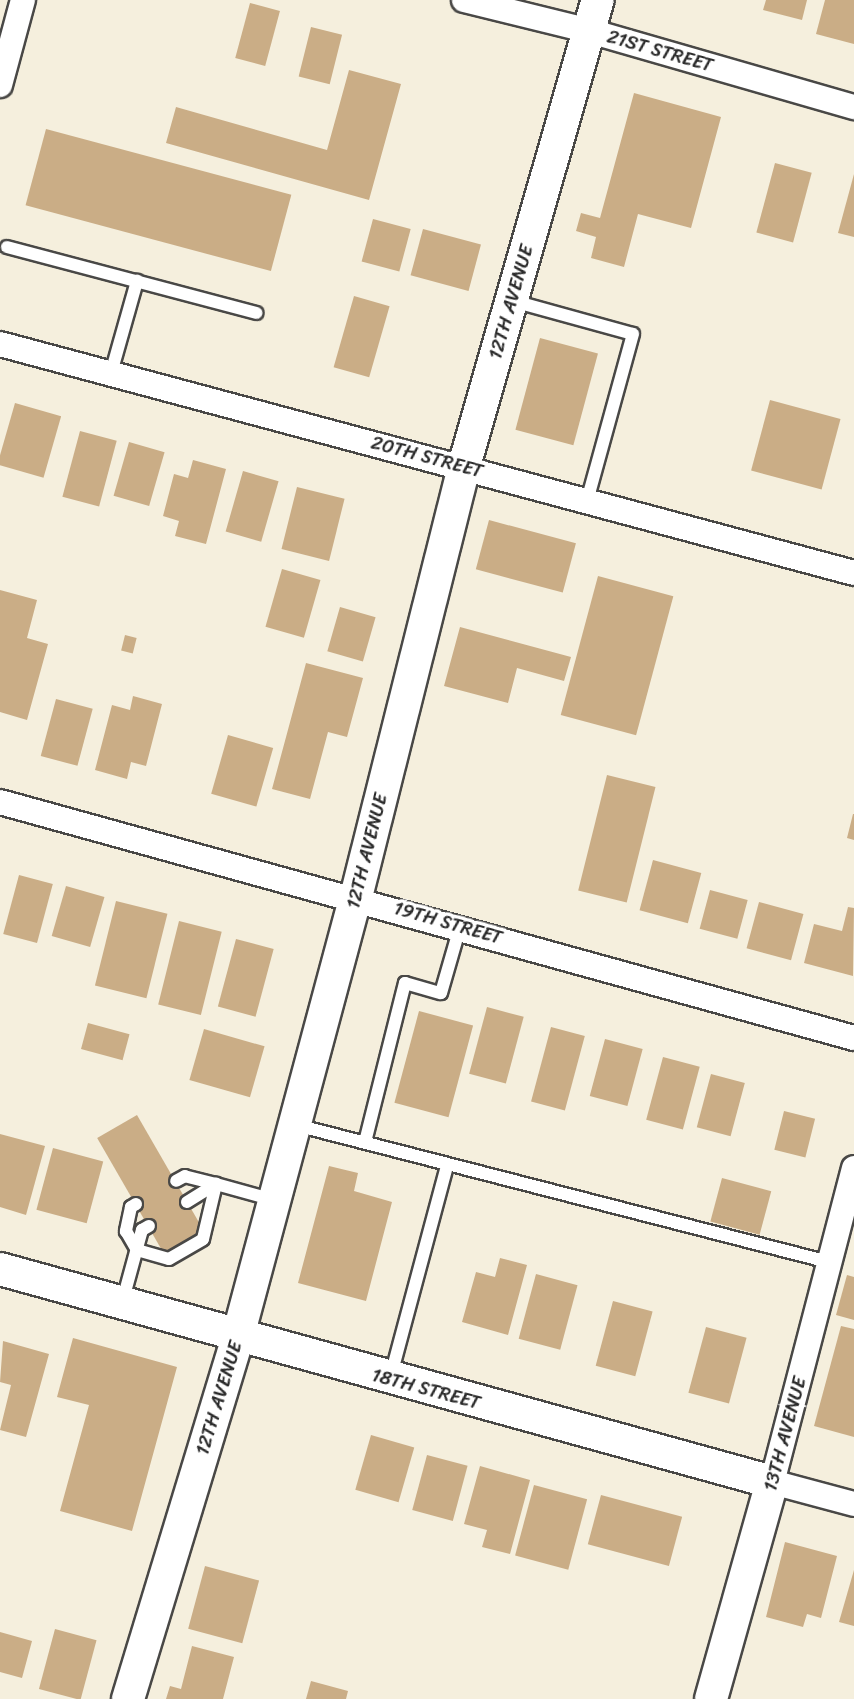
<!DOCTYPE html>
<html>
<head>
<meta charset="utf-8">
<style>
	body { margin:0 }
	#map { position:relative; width:854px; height:1699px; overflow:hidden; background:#f5efdd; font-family:Sriracha,sans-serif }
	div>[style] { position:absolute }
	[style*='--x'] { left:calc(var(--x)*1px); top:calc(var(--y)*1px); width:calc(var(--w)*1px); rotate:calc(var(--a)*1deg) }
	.building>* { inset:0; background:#caad86; transform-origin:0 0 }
	.roads { filter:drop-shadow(2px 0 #494846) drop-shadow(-2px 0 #494846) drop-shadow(0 2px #494846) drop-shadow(0 -2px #494846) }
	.service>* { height:12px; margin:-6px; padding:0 6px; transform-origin:6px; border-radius:6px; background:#fff }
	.minor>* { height:24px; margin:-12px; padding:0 12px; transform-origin:12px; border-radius:12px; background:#fff }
	.tertiary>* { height:32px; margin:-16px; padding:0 16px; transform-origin:16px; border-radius:16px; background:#fff }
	span { translate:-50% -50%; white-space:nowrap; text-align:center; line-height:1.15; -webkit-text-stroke:7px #fff; paint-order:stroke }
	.street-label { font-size:19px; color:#2b2b2b }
</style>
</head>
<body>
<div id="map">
	<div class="building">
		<i style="clip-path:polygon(766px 0,807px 0,802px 20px,763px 10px)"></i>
		<i style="clip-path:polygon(825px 0,854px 0,854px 44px,816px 34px)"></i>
		<i style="left:250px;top:3px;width:31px;height:57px;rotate:15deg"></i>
		<i style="left:311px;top:27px;width:32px;height:51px;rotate:14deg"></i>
		<i style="clip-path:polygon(349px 70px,401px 84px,369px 200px,166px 143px,176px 107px,327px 150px)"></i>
		<i style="clip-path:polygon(634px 93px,721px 117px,691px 228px,638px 214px,624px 267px,591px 258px,596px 237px,576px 231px,581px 213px,600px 218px)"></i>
		<i style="left:46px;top:129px;width:254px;height:79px;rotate:15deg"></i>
		<i style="left:775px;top:163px;width:38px;height:72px;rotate:15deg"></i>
		<i style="clip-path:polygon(854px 174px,854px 237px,838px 233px)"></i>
		<i style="left:373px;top:219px;width:39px;height:44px;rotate:15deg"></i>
		<i style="left:423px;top:229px;width:60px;height:48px;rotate:15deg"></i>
		<i style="left:354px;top:296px;width:37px;height:74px;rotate:16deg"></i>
		<i style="left:540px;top:338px;width:60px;height:95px;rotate:15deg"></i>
		<i style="left:770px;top:400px;width:73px;height:73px;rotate:15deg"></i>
		<i style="left:15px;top:403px;width:48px;height:64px;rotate:16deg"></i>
		<i style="left:80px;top:431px;width:38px;height:68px;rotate:15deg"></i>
		<i style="left:129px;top:442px;width:37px;height:56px;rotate:16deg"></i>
		<i style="clip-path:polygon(193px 460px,226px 469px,206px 544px,175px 536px,179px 521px,163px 516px,174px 474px,188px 478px)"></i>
		<i style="left:243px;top:471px;width:37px;height:63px;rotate:16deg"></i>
		<i style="left:297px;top:487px;width:49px;height:64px;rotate:14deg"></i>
		<i style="left:489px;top:520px;width:90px;height:51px;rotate:15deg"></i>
		<i style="left:282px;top:569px;width:40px;height:60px;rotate:16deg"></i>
		<i style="left:598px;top:576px;width:78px;height:144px;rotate:15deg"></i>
		<i style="clip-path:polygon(0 590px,37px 600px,27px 638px,48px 644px,27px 720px,0 712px)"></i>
		<i style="left:340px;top:607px;width:37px;height:46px;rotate:16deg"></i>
		<i style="clip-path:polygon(460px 627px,571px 657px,564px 681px,517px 668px,508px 703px,444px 686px)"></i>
		<i style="left:125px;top:635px;width:12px;height:16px;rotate:14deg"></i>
		<i style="clip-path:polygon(306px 663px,363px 678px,347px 737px,328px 732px,310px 799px,272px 789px)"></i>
		<i style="clip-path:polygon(133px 696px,162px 704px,146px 766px,131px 762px,127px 779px,95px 770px,112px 705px,130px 710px)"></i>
		<i style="left:56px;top:699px;width:38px;height:59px;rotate:15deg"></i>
		<i style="left:228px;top:735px;width:47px;height:61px;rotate:16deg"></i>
		<i style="left:607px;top:775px;width:50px;height:119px;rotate:14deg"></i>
		<i style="clip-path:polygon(853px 814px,854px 814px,854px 840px,847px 838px)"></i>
		<i style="left:653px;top:860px;width:50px;height:52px;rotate:15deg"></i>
		<i style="left:19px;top:875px;width:35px;height:61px;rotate:15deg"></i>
		<i style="left:66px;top:886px;width:40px;height:52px;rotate:16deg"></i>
		<i style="left:710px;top:890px;width:39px;height:40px;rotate:15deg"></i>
		<i style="left:116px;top:901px;width:53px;height:87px;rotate:14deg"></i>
		<i style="left:759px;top:902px;width:46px;height:48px;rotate:15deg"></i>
		<i style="clip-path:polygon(848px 907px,854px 908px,853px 976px,804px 963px,814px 924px,842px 931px)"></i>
		<i style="left:179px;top:921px;width:44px;height:86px;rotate:14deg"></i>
		<i style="left:236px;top:939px;width:39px;height:70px;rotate:15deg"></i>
		<i style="left:487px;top:1007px;width:38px;height:69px;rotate:15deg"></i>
		<i style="left:419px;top:1011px;width:56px;height:95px;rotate:15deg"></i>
		<i style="left:88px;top:1023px;width:43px;height:27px;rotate:15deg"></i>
		<i style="left:551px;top:1027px;width:35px;height:77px;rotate:15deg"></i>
		<i style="left:204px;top:1029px;width:63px;height:53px;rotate:16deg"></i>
		<i style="left:605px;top:1039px;width:39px;height:59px;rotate:15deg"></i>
		<i style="left:663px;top:1057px;width:38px;height:65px;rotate:15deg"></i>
		<i style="left:711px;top:1074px;width:35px;height:55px;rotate:15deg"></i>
		<i style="left:784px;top:1111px;width:32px;height:40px;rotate:14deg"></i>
		<i style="left:137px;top:1115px;width:133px;height:46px;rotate:60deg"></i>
		<i style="clip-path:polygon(0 1134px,45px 1146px,26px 1215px,0 1207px)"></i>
		<i style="left:53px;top:1148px;width:52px;height:64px;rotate:15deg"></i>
		<i style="clip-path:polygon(329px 1166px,358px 1173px,354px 1191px,392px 1202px,366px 1301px,298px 1283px)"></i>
		<i style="left:722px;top:1178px;width:51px;height:45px;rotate:15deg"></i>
		<i style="clip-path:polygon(500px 1258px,527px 1265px,508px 1335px,462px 1322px,476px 1272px,495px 1277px)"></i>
		<i style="left:536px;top:1274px;width:43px;height:67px;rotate:15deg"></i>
		<i style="clip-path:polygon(847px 1275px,854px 1277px,854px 1320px,836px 1315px)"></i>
		<i style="left:613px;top:1301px;width:41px;height:67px;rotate:15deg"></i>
		<i style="clip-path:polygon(841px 1326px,854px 1329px,854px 1437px,814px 1426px)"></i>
		<i style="left:706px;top:1327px;width:42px;height:68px;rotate:15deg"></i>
		<i style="clip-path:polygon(73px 1338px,177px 1367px,132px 1531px,60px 1511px,89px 1405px,57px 1397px)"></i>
		<i style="clip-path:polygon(3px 1341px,49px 1354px,26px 1437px,0 1430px,11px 1385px,0 1382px)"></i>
		<i style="left:371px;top:1435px;width:45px;height:57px;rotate:16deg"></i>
		<i style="left:427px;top:1455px;width:42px;height:57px;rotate:15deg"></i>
		<i style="clip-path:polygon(480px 1466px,530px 1480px,510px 1554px,482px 1547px,487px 1530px,464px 1524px)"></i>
		<i style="left:534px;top:1485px;width:55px;height:73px;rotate:15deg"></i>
		<i style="left:601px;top:1495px;width:84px;height:51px;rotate:15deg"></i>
		<i style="clip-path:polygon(785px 1542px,837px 1556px,821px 1618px,807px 1614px,803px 1627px,766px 1617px)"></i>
		<i style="left:205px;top:1566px;width:56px;height:65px;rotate:15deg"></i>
		<i style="clip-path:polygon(854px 1570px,854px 1626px,839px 1622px)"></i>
		<i style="left:55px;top:1629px;width:43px;height:62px;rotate:15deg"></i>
		<i style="clip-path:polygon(0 1632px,32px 1641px,22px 1678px,0 1672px)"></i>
		<i style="clip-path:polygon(192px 1646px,234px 1657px,223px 1699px,166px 1699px,170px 1686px,181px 1689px)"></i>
		<i style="clip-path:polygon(311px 1681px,348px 1691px,346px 1699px,306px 1699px)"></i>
	</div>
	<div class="roads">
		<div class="service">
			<i style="--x:7;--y:247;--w:258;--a:14.8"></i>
			<i style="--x:513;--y:301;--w:124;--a:15.4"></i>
			<i style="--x:633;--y:334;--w:173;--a:105.4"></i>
			<i style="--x:111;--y:373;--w:96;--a:-74.2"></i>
			<i style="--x:296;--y:1125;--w:550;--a:14.42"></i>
			<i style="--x:365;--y:1142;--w:164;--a:-75.9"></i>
			<i style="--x:405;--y:983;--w:37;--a:16"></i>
			<i style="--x:441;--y:993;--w:69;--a:-73.9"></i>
			<i style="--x:187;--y:1202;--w:34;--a:-32"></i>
			<i style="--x:216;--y:1184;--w:60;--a:15.4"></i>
			<i style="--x:136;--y:1204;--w:6;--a:149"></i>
			<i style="--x:131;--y:1207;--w:25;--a:102"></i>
			<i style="--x:126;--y:1231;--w:22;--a:60"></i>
			<i style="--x:137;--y:1250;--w:33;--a:16"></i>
			<i style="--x:169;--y:1259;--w:39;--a:-30"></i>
			<i style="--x:203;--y:1239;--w:57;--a:-76.7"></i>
			<i style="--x:216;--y:1184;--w:32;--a:-166"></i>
			<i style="--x:185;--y:1176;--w:10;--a:151"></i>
			<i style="--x:122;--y:1303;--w:76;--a:-74.7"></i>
			<i style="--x:142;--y:1230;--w:8;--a:-30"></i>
			<i style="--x:391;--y:1375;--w:216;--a:-75"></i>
		</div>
		<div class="minor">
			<i style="--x:464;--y:0;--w:130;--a:13.8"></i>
			<i style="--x:590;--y:31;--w:275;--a:16.1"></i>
			<i style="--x:0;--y:85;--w:88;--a:-74.9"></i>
			<i style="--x:0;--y:344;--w:884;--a:15.01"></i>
			<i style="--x:0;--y:802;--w:886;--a:15.45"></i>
			<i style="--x:854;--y:1168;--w:325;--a:104.6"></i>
			<i style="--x:772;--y:1482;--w:85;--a:15"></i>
		</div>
		<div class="tertiary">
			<i style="--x:0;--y:1269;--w:801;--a:15.42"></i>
			<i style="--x:772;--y:1482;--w:225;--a:105.7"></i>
			<i style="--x:128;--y:1699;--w:379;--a:-73.1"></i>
			<i style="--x:238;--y:1336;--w:455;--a:-75"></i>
			<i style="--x:356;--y:897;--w:444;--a:-75.9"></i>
			<i style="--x:464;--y:466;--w:485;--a:-74"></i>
		</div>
	</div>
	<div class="street-label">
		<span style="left:660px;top:51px;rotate:16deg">21ST STREET</span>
		<span style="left:511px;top:302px;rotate:-74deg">12TH AVENUE</span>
		<span style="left:427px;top:457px;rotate:15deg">20TH STREET</span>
		<span style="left:367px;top:851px;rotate:-76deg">12TH AVENUE</span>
		<span style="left:448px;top:923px;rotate:16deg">19TH STREET</span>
		<span style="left:426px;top:1389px;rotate:15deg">18TH STREET</span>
		<span style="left:219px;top:1398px;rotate:-73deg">12TH AVENUE</span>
		<span style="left:785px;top:1434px;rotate:-75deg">13TH AVENUE</span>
	</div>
</div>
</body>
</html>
